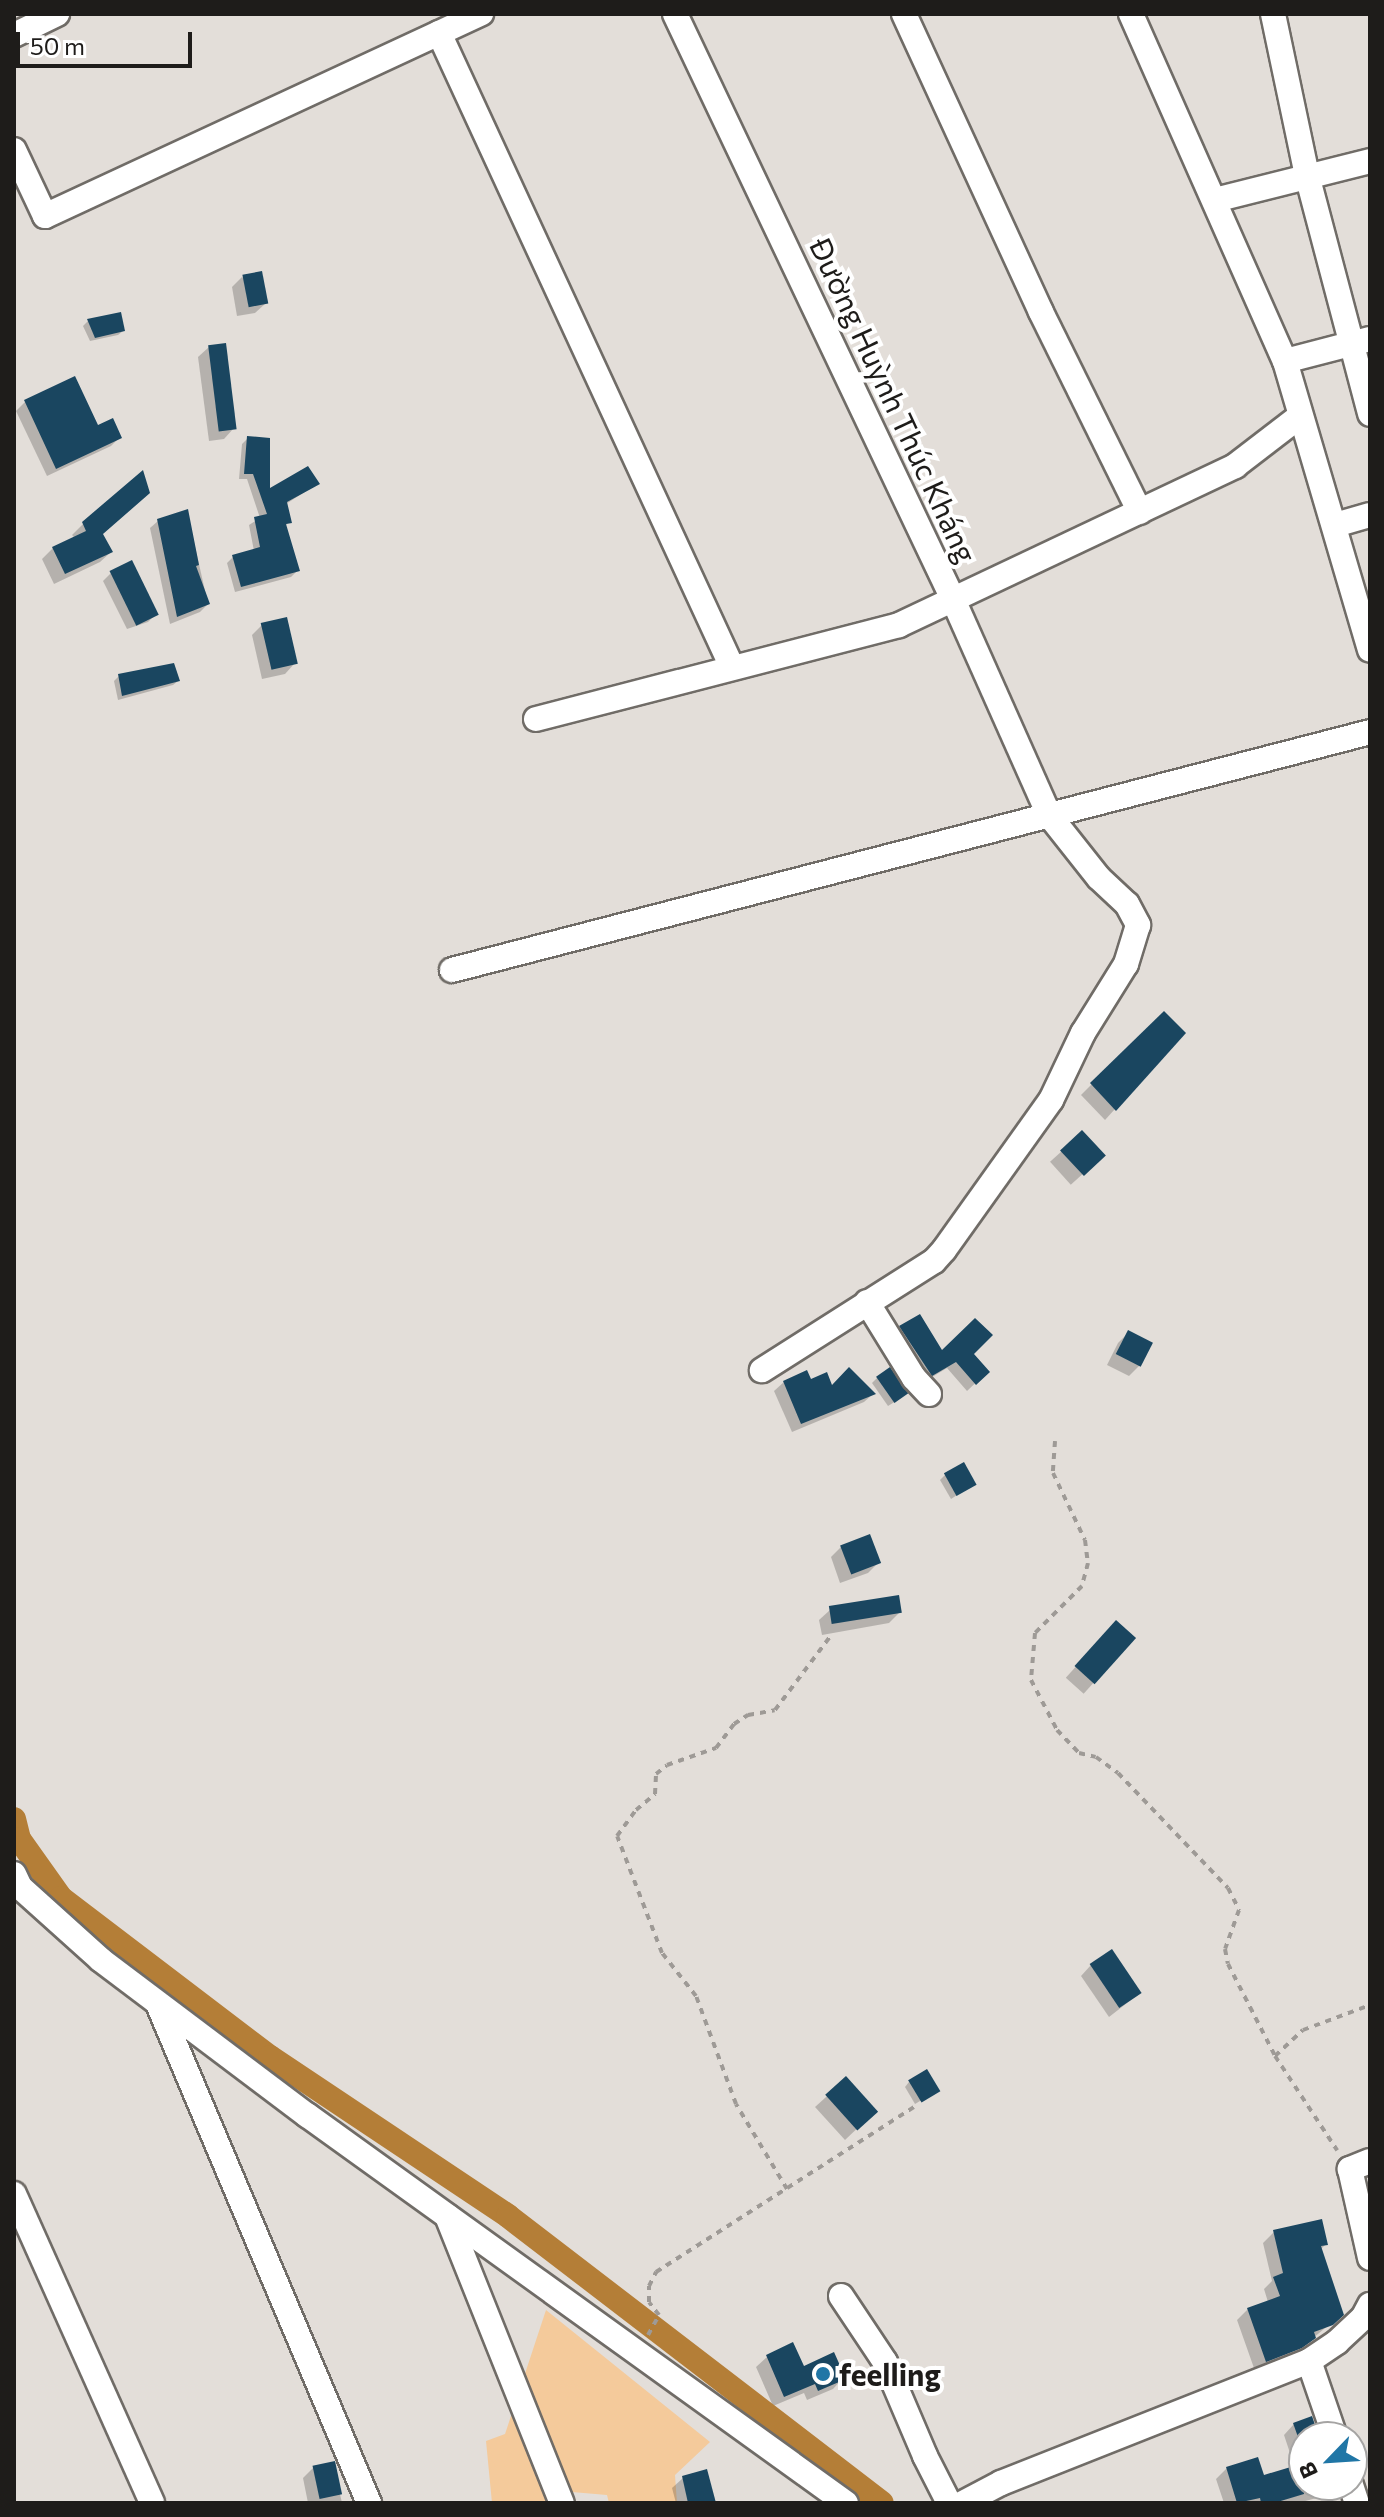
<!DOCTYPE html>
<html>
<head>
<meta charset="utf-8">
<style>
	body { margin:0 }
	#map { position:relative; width:1384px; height:2517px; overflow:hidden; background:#e3ded9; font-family:Commissioner,sans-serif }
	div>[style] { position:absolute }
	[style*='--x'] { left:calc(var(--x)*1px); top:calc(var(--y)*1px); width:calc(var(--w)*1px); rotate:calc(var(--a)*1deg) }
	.green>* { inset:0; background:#f4ca9b }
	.shadow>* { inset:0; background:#0003; transform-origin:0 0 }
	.canal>* { height:24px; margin:-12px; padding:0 12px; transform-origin:12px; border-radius:12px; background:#b47e37 }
	.building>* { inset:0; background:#1a4660; transform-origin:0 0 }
	.path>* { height:4px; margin-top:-2px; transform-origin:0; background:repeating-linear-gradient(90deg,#9e9a96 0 6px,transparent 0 12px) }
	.roads { filter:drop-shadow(2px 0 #706c67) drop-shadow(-2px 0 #706c67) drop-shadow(0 2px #706c67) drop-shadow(0 -2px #706c67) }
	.street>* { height:24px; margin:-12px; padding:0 12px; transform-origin:12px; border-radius:12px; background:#fff }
	.dots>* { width:22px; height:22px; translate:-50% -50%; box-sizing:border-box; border:4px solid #fff; border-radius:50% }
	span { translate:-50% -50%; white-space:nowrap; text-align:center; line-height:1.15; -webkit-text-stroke:8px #fff; paint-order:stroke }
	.street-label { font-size:30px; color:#1e1c1a }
	.poi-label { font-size:30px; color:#1e1c1a; font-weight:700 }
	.left { translate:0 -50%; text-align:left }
	.frame { position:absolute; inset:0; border:16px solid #1e1c1a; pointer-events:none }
	.north { position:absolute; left:1288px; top:2421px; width:80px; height:80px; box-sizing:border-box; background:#fff; border:2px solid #a5a4a3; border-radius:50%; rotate:245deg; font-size:22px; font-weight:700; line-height:32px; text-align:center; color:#1e1c1a }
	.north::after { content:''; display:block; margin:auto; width:28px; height:36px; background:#2076a6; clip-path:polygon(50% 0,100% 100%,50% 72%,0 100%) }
	.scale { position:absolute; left:16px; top:32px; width:176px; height:36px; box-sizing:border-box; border:4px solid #1e1c1a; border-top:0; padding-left:10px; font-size:24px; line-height:28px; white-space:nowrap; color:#1e1c1a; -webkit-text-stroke:6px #fff; paint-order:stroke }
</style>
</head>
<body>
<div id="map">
	<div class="green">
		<i style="clip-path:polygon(546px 2310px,710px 2442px,675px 2475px,677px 2503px,609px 2503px,607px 2495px,572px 2492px,573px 2503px,492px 2503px,486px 2441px,505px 2434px)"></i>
	</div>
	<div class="shadow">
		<i style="clip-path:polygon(242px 277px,266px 303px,255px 313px,237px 316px,232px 287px)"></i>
		<i style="clip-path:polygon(88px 321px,123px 331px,118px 335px,90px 341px,83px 326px)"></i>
		<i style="clip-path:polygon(209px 347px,234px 428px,224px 439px,209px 441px,198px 357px)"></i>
		<i style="clip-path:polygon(25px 402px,97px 428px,120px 437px,111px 446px,47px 476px,16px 411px)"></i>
		<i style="clip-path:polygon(248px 438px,268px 492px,317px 484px,286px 504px,289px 522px,284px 527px,297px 571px,291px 577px,235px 592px,227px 563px,233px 557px,254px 551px,249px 525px,260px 518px,247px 479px,239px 479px,242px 444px)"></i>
		<i style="clip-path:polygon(187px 511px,208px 604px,200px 612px,170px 624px,150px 528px,158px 521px)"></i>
		<i style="clip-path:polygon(83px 524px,101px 535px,111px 552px,100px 562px,54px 584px,42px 559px,53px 548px,75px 538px,72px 535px)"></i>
		<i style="clip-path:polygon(111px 573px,156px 614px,148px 622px,127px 629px,103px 581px)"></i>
		<i style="clip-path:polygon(262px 625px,295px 663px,285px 674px,262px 679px,252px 635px)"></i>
		<i style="clip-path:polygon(119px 676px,178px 681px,173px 685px,118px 700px,114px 681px)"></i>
		<i style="clip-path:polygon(1115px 1061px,1115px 1109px,1105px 1120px,1081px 1095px)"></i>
		<i style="left:1082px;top:1133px;width:31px;height:43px;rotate:48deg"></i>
		<i style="clip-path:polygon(901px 1327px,942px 1353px,971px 1354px,987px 1372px,967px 1391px,947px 1368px,924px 1382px,893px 1335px)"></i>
		<i style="clip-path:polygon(1128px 1333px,1140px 1365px,1129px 1376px,1107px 1365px,1118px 1343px)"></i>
		<i style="clip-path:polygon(877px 1378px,901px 1398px,888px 1406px,872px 1383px)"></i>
		<i style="clip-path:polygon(784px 1382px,810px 1382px,873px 1394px,864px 1402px,792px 1432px,774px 1391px)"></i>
		<i style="clip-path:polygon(945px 1475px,974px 1484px,951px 1499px,940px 1480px)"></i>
		<i style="clip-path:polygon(842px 1546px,879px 1562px,868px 1573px,840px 1583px,831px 1557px)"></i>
		<i style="clip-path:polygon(830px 1610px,900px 1612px,889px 1623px,822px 1635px,819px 1620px)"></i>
		<i style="left:1116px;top:1622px;width:24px;height:75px;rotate:42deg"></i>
		<i style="clip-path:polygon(1091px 1965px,1140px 1993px,1109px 2017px,1081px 1976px)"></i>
		<i style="clip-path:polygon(846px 2079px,864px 2122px,845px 2140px,815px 2107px)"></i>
		<i style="clip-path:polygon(909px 2082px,935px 2092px,915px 2104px,905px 2087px)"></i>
		<i style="clip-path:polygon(1274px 2232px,1326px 2244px,1320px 2250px,1342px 2314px,1289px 2358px,1255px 2371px,1237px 2320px,1248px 2309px,1268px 2302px,1264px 2289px,1272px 2281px,1263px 2243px)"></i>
		<i style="clip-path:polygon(792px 2345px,803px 2368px,843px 2378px,833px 2389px,807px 2400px,804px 2393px,773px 2406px,756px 2367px,767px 2357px)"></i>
		<i style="clip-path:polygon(1294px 2424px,1317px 2437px,1304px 2437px,1304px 2485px,1334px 2485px,1324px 2496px,1298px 2503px,1224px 2503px,1216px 2479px,1227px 2468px,1263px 2478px,1295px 2468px,1284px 2435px)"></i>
		<i style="clip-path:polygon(333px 2463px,342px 2503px,308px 2503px,303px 2478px,314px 2467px)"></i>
		<i style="clip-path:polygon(683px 2478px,714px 2503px,676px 2503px,672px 2488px)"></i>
	</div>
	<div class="canal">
		<i style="--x:14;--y:1819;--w:21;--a:76"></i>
		<i style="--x:19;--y:1839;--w:72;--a:54.6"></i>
		<i style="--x:61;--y:1898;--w:263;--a:37.3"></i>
		<i style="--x:270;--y:2057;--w:286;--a:33.7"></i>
		<i style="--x:508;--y:2216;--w:471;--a:37.5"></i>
	</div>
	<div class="building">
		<i style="left:262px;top:271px;width:33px;height:20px;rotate:79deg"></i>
		<i style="clip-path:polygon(121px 312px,125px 331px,95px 338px,87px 319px)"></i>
		<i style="left:226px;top:343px;width:87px;height:18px;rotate:83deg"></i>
		<i style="clip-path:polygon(75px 376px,98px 425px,113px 418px,122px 438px,56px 469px,24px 400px)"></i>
		<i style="clip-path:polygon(247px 436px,270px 438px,270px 488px,308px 466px,320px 484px,287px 502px,292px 523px,286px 524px,300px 571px,241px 587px,232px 555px,260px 547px,254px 517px,267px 514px,253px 474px,244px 474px)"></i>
		<i style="clip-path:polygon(143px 470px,150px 493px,103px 534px,113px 552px,65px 574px,52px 547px,86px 531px,82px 522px)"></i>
		<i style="clip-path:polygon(188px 509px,199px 565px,196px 566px,210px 604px,177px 617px,157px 519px)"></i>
		<i style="left:132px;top:560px;width:61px;height:25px;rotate:64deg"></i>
		<i style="left:287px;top:617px;width:48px;height:27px;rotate:77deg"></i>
		<i style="clip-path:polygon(174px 663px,180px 681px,122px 696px,118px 674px)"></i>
		<i style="clip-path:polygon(1164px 1011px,1186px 1033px,1116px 1111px,1090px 1083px)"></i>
		<i style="left:1082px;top:1130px;width:35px;height:30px;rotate:47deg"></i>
		<i style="clip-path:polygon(920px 1314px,942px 1350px,975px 1318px,993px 1335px,974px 1354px,990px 1372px,976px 1385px,956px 1362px,932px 1376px,899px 1326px)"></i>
		<i style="left:1128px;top:1330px;width:28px;height:27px;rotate:27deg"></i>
		<i style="clip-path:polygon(849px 1367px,876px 1394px,801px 1424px,783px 1381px,807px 1370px,811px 1379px,827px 1372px,832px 1385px)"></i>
		<i style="left:890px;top:1367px;width:32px;height:17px;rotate:55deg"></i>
		<i style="left:964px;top:1462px;width:26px;height:23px;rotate:61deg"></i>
		<i style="left:870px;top:1534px;width:31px;height:32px;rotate:69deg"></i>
		<i style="left:899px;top:1595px;width:18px;height:71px;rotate:81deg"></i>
		<i style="left:1116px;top:1620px;width:27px;height:62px;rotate:42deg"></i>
		<i style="left:1112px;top:1949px;width:53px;height:27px;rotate:56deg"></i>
		<i style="left:927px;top:2069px;width:26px;height:22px;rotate:59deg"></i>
		<i style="left:846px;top:2076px;width:48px;height:28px;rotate:48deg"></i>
		<i style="clip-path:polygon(1322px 2219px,1328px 2245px,1321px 2246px,1344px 2315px,1333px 2325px,1314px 2332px,1316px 2338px,1302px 2348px,1266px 2362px,1247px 2308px,1280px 2296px,1273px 2277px,1283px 2273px,1273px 2230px)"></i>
		<i style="clip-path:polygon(793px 2342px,804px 2366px,834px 2352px,846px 2379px,818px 2391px,815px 2384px,784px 2397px,766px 2355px)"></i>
		<i style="clip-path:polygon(1312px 2416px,1319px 2437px,1298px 2437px,1293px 2423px)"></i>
		<i style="clip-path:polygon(1258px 2457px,1264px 2475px,1304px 2463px,1304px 2494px,1274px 2503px,1261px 2503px,1260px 2498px,1237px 2503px,1226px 2467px)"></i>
		<i style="left:335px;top:2461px;width:34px;height:23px;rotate:78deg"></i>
		<i style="clip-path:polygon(707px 2469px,716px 2503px,688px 2503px,682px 2476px)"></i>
	</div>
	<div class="path">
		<i style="--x:1055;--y:1441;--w:32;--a:94"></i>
		<i style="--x:1053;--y:1473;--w:74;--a:64.5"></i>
		<i style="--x:1085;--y:1540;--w:23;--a:83"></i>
		<i style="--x:1088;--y:1563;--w:24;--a:105"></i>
		<i style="--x:1082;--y:1586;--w:66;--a:135"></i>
		<i style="--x:1035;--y:1633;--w:47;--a:94.9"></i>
		<i style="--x:1031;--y:1680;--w:56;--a:62.5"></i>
		<i style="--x:1057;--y:1730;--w:32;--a:46"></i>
		<i style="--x:1079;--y:1753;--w:17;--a:13"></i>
		<i style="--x:1096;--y:1757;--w:27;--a:36"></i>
		<i style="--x:1118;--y:1773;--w:159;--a:46.3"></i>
		<i style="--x:1228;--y:1888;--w:25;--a:63"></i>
		<i style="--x:1239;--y:1910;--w:41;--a:109.7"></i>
		<i style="--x:1225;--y:1949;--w:15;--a:79"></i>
		<i style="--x:1228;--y:1964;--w:103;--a:62.9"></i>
		<i style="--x:1275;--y:2056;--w:113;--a:56.6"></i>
		<i style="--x:1275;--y:2056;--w:38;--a:-43"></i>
		<i style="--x:1303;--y:2030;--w:72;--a:-20.5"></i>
		<i style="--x:787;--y:2189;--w:99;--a:-121"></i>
		<i style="--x:736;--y:2104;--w:115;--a:-110.3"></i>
		<i style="--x:696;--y:1996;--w:55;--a:-128.3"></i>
		<i style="--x:662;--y:1953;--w:125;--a:-111"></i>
		<i style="--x:617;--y:1836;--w:32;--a:-54"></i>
		<i style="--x:636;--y:1810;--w:25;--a:-40"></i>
		<i style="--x:655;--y:1794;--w:20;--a:-87"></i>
		<i style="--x:656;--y:1774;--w:14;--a:-39"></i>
		<i style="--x:667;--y:1765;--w:52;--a:-19.1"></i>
		<i style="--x:716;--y:1748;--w:30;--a:-53"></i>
		<i style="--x:734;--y:1724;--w:17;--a:-33"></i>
		<i style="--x:748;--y:1715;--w:27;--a:-10"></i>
		<i style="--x:775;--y:1710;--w:95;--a:-53.1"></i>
		<i style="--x:648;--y:2335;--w:23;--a:-61"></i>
		<i style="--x:659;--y:2315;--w:16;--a:-128"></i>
		<i style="--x:649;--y:2302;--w:16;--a:-90"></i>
		<i style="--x:649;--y:2286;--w:16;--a:-63"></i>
		<i style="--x:656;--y:2272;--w:306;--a:-32.6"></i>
	</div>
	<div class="roads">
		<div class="street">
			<i style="--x:675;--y:14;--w:645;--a:64.59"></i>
			<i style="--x:952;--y:597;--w:239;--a:66"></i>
			<i style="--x:1049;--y:815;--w:80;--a:51.6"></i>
			<i style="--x:1099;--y:878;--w:38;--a:43"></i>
			<i style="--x:1127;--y:904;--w:24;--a:62"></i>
			<i style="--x:1138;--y:925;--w:41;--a:107.1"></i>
			<i style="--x:1126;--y:964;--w:81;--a:121.9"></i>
			<i style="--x:1083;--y:1033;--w:74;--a:115.5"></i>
			<i style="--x:1051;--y:1100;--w:184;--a:125.5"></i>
			<i style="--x:944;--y:1250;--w:15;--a:132"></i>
			<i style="--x:934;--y:1261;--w:204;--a:147.6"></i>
			<i style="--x:904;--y:14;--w:328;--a:65.3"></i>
			<i style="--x:1041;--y:312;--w:223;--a:63.7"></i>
			<i style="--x:1131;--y:14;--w:380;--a:66.1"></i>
			<i style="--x:1285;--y:361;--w:301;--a:73.6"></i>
			<i style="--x:1273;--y:14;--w:165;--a:78.1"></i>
			<i style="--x:1307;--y:175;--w:247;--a:75.2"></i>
			<i style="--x:439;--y:33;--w:698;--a:65.2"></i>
			<i style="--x:14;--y:35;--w:48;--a:-26"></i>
			<i style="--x:14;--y:150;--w:73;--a:64.8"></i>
			<i style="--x:45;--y:216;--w:481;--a:-24.9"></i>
			<i style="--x:1215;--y:200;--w:160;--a:-14.1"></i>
			<i style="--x:1285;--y:361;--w:88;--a:-14.5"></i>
			<i style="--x:1335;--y:525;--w:36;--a:-16"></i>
			<i style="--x:536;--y:719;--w:375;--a:-14.5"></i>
			<i style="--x:899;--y:625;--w:372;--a:-25.3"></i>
			<i style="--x:1235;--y:466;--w:82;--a:-37.6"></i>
			<i style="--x:452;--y:970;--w:948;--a:-14.53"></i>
			<i style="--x:867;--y:1302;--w:89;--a:58.3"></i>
			<i style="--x:914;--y:1378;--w:22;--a:47"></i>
			<i style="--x:14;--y:1874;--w:14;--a:65"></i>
			<i style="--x:20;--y:1887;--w:109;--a:42"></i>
			<i style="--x:101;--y:1960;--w:258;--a:37"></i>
			<i style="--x:307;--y:2115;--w:664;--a:35.75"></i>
			<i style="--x:158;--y:2004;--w:542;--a:67.08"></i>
			<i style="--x:1370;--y:2161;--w:22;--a:158"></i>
			<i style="--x:1350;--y:2169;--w:91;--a:77.3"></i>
			<i style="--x:14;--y:2194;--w:338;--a:65.9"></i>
			<i style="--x:447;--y:2216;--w:309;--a:68.2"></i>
			<i style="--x:841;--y:2296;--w:79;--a:56.3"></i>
			<i style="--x:885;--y:2362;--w:102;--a:66.9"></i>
			<i style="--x:925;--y:2456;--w:53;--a:62.9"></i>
			<i style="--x:1309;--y:2361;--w:80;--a:71.1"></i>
			<i style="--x:1351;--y:2485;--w:19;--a:72"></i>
			<i style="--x:963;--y:2503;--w:43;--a:-27.8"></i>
			<i style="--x:1001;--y:2483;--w:331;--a:-21.6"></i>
			<i style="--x:1309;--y:2361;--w:34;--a:-34"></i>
			<i style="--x:1337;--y:2342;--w:35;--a:-43"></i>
			<i style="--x:1363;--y:2318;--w:15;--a:-62"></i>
		</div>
	</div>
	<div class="dots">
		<i style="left:823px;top:2374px;background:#2076a6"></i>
	</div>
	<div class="street-label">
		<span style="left:894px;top:400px;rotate:65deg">Đường Huỳnh Thúc Kháng</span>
	</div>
	<div class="poi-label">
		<span class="left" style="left:839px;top:2374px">feelling</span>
	</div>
	<div class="frame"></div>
	<div class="north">B</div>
	<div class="scale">50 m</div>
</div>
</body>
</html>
